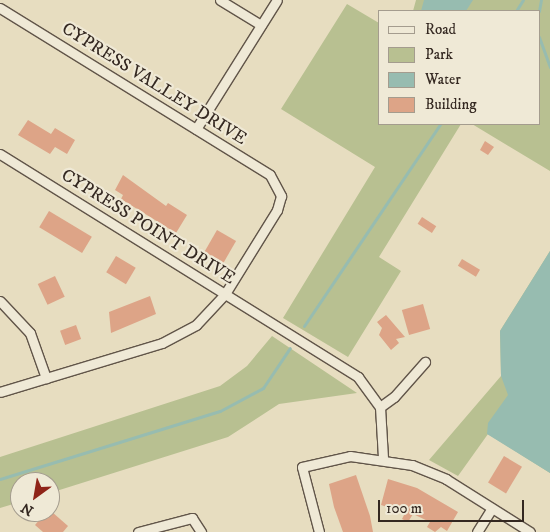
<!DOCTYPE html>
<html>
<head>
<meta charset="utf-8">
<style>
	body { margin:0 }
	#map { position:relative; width:550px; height:532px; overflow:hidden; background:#e7ddc0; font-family:"IM FELL DW Pica",serif }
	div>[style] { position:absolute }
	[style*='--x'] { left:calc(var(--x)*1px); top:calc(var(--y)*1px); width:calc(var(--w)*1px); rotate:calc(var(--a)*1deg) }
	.green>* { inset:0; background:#b8c091 }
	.water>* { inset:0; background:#97bcb0 }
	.stream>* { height:3px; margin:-1.5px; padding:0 1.5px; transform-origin:1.5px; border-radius:1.5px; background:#97bcb0 }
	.building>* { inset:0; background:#dda487; transform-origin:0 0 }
	.roads { filter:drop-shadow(1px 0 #615549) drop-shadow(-1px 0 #615549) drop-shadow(0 1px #615549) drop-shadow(0 -1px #615549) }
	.street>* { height:9px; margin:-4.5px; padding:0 4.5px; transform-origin:4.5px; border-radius:4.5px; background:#efe9d6 }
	span { translate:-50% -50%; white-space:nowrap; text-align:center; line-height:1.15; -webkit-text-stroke:4.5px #efe9d6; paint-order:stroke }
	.street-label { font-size:18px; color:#342821 }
	.legend { position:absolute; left:378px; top:10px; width:162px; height:115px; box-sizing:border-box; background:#efe9d6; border:1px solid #a49c8e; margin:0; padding:6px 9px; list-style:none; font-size:15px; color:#342821 }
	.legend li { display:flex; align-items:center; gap:10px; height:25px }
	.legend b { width:25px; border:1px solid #a49c8e }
	.north { position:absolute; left:10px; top:472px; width:50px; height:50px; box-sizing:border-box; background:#efe9d6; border:1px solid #a49c8e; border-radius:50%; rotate:212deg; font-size:14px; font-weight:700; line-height:20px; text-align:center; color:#342821 }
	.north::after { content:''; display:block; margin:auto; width:18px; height:22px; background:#8f2418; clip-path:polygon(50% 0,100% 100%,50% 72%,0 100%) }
	.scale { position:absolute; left:378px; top:500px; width:146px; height:22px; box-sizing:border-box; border:2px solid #342821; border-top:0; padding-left:6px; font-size:15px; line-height:18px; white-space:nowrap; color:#342821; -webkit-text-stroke:4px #efe9d6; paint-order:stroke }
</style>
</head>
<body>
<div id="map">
	<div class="green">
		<i style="clip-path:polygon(416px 0,550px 0,550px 171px,472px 124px,539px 124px,539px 11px,413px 11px)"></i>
		<i style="clip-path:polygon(347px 4px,379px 23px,379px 124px,461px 124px,379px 257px,401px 271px,348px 357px,283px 318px,375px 167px,281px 109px)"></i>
		<i style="clip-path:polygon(550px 251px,550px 473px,488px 434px,458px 476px,429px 460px,501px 376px,500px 331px)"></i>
		<i style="clip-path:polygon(272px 336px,357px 393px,279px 404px,228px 437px,50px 493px,50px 482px,20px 482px,20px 502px,0 508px,0 457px,220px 386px,247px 366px)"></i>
	</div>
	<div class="water">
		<i style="clip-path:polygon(424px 0,473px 0,466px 11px,421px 11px)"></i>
		<i style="clip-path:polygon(550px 251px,550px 473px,487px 434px,488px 423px,508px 395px,501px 376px,500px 331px)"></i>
	</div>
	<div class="stream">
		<i style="--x:516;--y:11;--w:13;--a:-58"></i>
		<i style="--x:539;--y:11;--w:11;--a:-80"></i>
		<i style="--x:539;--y:37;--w:32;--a:70"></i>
		<i style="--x:304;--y:326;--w:244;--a:-56"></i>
		<i style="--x:0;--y:479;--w:230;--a:-17.2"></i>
		<i style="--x:220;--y:411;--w:49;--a:-28.1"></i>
		<i style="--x:263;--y:388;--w:48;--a:-56"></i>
	</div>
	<div class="building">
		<i style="clip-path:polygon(28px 120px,51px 134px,55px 128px,75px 140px,67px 154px,55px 147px,50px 154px,18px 135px)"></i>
		<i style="clip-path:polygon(485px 141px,494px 147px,488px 155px,480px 150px)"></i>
		<i style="clip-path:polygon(123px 175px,166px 206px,168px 203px,187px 215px,176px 233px,121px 199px,123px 195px,115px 190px)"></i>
		<i style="left:49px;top:211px;width:50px;height:19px;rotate:31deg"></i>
		<i style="left:422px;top:217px;width:17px;height:8px;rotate:33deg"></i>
		<i style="left:217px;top:230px;width:22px;height:25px;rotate:30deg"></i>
		<i style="left:116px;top:256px;width:23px;height:19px;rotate:31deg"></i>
		<i style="left:462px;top:259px;width:21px;height:8px;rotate:31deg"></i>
		<i style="left:55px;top:276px;width:23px;height:19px;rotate:65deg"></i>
		<i style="clip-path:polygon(150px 296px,156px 314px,111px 333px,109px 312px)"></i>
		<i style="left:423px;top:304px;width:26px;height:22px;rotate:74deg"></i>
		<i style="clip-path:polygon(386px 315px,405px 337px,396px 339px,399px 343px,391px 350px,379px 335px,382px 328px,377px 322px)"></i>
		<i style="left:76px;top:325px;width:15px;height:17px;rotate:70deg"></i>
		<i style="left:504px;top:456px;width:21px;height:31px;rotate:31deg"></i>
		<i style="clip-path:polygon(356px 475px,370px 516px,373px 532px,343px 532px,334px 507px,329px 484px)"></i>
		<i style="clip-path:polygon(388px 479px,417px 488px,458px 512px,447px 531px,441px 527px,435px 532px,427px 527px,430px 522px,413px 514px,408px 522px,402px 519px,405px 513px,381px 505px)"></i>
		<i style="clip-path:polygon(46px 512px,52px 512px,68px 526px,63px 532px,43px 532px,35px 525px)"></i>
	</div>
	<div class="roads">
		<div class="street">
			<i style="--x:220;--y:0;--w:48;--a:31.4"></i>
			<i style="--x:0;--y:8;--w:317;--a:31.7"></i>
			<i style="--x:270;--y:175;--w:24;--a:62"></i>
			<i style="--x:281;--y:196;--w:15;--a:106"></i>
			<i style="--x:277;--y:210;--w:99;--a:121.8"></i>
			<i style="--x:225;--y:294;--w:42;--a:133.1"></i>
			<i style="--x:196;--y:325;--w:38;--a:152"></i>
			<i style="--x:162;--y:343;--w:169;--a:163.2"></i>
			<i style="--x:196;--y:129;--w:152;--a:-57.9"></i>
			<i style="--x:0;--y:154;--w:422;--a:31.9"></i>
			<i style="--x:358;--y:377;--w:37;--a:54"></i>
			<i style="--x:380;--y:407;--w:51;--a:86.6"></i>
			<i style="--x:0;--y:301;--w:44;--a:46.8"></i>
			<i style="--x:30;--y:333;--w:48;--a:70.4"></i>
			<i style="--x:380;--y:407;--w:17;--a:-36"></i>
			<i style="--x:394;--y:397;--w:47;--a:-48.5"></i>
			<i style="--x:138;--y:532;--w:56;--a:-14.5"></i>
			<i style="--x:192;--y:518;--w:17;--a:57"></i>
			<i style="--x:319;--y:532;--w:67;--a:-104.7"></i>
			<i style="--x:302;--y:467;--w:49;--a:-12.9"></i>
			<i style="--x:350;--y:456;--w:63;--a:8.3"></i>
			<i style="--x:412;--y:465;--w:37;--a:22"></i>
			<i style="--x:446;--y:479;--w:99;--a:32.2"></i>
			<i style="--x:477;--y:532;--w:28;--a:-58"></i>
		</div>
	</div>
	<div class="street-label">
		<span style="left:154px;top:84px;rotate:32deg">CYPRESS VALLEY DRIVE</span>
		<span style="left:148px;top:227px;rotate:32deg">CYPRESS POINT DRIVE</span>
	</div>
	<ul class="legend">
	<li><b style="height:6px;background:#efe9d6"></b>Road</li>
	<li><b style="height:14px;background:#b8c091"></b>Park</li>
	<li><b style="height:14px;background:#97bcb0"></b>Water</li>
	<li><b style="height:14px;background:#dda487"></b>Building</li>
	</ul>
	<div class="north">N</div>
	<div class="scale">100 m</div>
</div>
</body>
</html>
